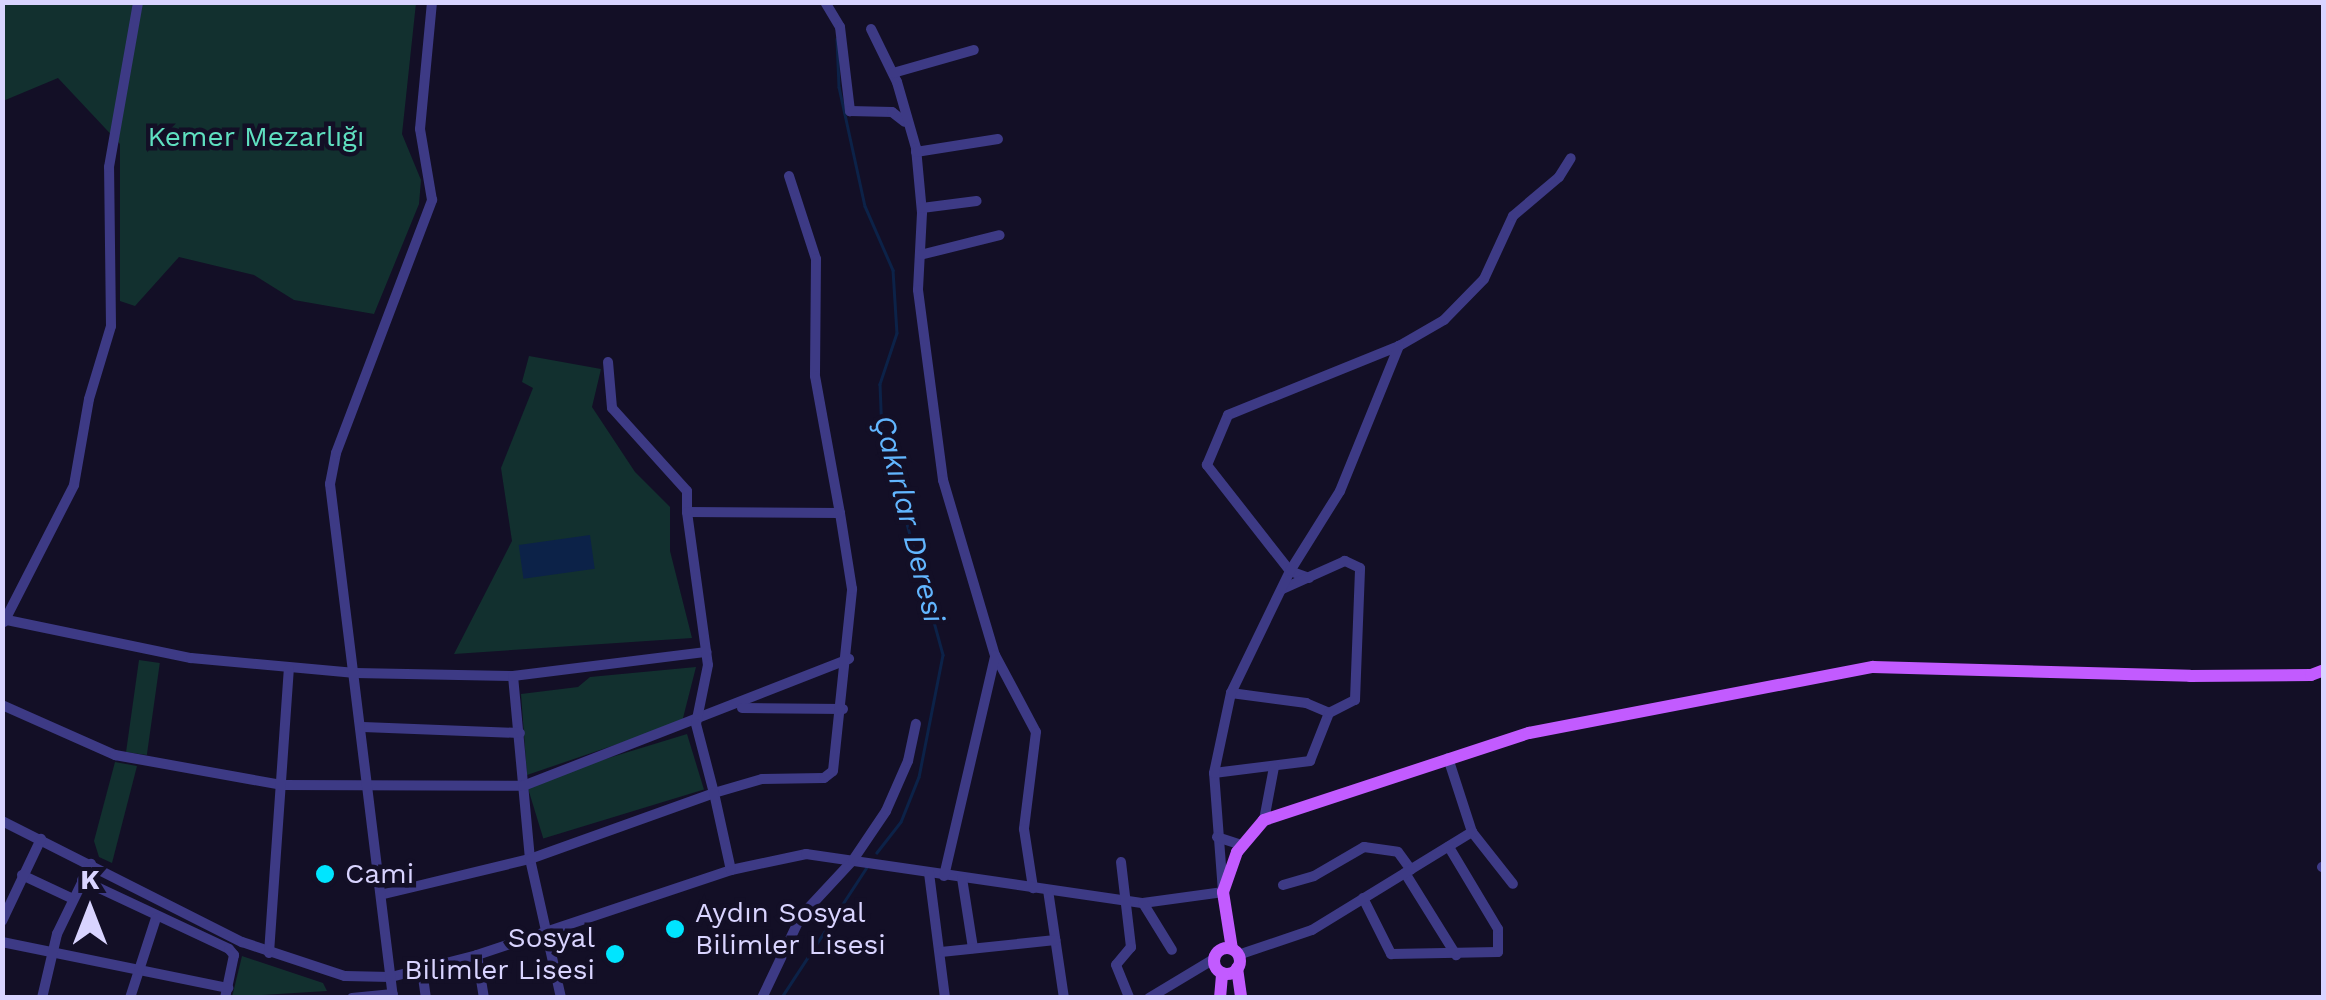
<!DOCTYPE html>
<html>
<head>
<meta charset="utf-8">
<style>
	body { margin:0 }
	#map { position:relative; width:2326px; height:1000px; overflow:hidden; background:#130f26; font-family:"Work Sans",sans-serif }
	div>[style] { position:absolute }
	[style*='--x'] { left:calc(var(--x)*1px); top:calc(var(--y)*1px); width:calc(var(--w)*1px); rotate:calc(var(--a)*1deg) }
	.green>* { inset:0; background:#12302f; transform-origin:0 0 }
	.water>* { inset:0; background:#0c2248; transform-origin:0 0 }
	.stream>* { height:2.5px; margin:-1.25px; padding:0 1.25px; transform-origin:1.25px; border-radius:1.25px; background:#0c2248 }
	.minor>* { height:10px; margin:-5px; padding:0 5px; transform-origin:5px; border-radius:5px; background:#3d3a85 }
	.major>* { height:12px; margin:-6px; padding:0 6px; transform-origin:6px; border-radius:6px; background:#c25bff }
	.major>.ring { margin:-6px; padding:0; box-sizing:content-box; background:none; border:12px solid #c25bff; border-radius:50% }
	.dots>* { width:28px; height:28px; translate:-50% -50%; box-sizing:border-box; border:5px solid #130f26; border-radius:50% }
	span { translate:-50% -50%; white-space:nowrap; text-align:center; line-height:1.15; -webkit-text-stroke:9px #130f26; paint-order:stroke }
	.park-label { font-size:28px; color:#5fe0c0 }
	.poi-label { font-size:28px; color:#d9d4ff }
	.left { translate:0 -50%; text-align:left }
	.right { translate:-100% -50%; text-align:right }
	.water-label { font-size:30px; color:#62b6ff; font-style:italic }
	.frame { position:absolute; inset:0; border:5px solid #d9d4ff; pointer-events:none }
	.north { position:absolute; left:40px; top:860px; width:100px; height:100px; -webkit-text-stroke:8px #130f26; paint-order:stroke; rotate:0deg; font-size:28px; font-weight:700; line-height:40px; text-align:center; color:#d9d4ff }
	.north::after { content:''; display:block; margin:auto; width:35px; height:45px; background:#d9d4ff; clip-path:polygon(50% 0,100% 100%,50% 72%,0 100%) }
</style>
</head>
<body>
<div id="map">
	<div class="green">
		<i style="clip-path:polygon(3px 3px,416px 3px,402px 134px,421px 180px,419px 204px,374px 314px,294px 300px,254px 275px,179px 257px,135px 306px,120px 301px,120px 144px,58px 78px,3px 101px)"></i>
		<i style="clip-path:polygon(529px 356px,601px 369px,592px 407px,635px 472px,670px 507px,670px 551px,692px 638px,454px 654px,512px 541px,501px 468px,533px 388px,522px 382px)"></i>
		<i style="left:139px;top:660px;width:21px;height:93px;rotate:8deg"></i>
		<i style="clip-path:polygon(696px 667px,682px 722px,527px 775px,521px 694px,578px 687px,590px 677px)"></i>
		<i style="left:687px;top:734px;width:58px;height:168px;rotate:73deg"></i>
		<i style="clip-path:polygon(115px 762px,137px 766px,112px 863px,99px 857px,94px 841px)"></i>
		<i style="clip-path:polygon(242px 956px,323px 983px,327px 991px,232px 997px)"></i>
	</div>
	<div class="water">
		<i style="left:590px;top:535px;width:34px;height:72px;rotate:82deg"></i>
	</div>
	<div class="stream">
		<i style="--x:837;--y:39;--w:48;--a:87.6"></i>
		<i style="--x:839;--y:87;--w:122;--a:77.7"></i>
		<i style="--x:865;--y:206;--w:70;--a:66.4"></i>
		<i style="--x:893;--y:270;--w:63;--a:86.4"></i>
		<i style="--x:897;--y:333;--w:54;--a:108.4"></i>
		<i style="--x:880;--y:384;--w:49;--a:87.7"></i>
		<i style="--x:882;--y:433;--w:230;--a:74.6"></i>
		<i style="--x:943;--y:655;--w:124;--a:101.1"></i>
		<i style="--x:919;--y:777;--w:48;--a:111.8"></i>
		<i style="--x:901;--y:822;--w:39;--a:128"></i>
		<i style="--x:781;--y:998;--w:155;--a:-56.8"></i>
	</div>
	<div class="minor">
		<i style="--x:825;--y:2;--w:29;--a:59"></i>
		<i style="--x:840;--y:27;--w:85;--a:83.2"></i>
		<i style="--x:850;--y:111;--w:42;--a:1.4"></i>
		<i style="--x:892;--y:112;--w:16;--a:38"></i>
		<i style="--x:871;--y:29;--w:59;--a:63.9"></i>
		<i style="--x:897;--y:82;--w:69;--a:73.9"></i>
		<i style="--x:916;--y:148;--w:65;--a:84.7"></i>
		<i style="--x:922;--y:213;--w:77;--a:93"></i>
		<i style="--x:918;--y:290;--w:192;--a:82.5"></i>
		<i style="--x:943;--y:480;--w:183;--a:73.5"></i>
		<i style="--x:995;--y:655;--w:87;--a:62"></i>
		<i style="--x:1036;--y:732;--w:98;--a:97.1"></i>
		<i style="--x:1024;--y:829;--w:60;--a:81.3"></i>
		<i style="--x:893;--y:73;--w:84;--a:-15.9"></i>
		<i style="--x:916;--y:152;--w:83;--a:-9"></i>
		<i style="--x:789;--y:176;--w:87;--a:72"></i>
		<i style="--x:816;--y:259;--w:117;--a:90.5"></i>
		<i style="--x:815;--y:376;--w:139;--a:79.7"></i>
		<i style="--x:922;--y:208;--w:55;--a:-7.3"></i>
		<i style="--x:920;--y:255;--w:82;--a:-14"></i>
		<i style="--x:608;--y:362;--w:46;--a:85"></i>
		<i style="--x:612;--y:408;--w:112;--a:47.9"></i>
		<i style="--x:687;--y:491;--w:21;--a:90"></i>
		<i style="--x:1309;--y:578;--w:20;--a:-160"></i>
		<i style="--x:1290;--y:571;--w:135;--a:-128.1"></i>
		<i style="--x:1207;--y:465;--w:54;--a:-67.2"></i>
		<i style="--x:1228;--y:415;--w:184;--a:-22"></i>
		<i style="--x:1399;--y:346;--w:52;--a:-30"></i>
		<i style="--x:1444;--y:320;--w:57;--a:-45.7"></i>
		<i style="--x:1484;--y:279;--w:69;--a:-65.3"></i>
		<i style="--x:1513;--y:216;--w:60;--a:-40.3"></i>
		<i style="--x:1559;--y:177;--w:22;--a:-58"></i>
		<i style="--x:2;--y:619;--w:193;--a:11.7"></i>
		<i style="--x:191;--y:658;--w:165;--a:5.2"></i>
		<i style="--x:355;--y:673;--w:158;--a:1.1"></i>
		<i style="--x:513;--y:676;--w:184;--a:84.7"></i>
		<i style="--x:530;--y:859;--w:142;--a:77.4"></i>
		<i style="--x:4;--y:622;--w:154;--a:-62.9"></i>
		<i style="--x:74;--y:485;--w:87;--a:-80.1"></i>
		<i style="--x:89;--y:399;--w:76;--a:-73.2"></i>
		<i style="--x:111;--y:326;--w:159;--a:-90.7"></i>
		<i style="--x:109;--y:167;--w:168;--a:-80"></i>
		<i style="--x:513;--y:676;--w:195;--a:-7.1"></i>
		<i style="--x:1231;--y:693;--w:76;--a:7.6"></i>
		<i style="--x:1306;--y:703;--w:25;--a:23"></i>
		<i style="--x:2;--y:705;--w:124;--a:23.9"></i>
		<i style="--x:115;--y:755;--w:169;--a:10.2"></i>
		<i style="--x:281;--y:785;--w:242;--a:0.2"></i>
		<i style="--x:523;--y:786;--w:350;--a:-21.3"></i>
		<i style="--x:742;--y:708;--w:101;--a:0.6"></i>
		<i style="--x:363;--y:727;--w:157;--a:2.2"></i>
		<i style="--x:1448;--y:758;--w:78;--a:72"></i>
		<i style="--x:1472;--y:832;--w:66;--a:51.7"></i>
		<i style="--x:1214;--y:773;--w:97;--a:-7.1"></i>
		<i style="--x:1310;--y:761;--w:52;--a:-68.4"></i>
		<i style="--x:1329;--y:713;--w:29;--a:-27"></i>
		<i style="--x:1355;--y:700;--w:132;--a:-87.8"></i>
		<i style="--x:1360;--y:568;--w:17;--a:-155"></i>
		<i style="--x:1345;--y:561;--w:69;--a:156"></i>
		<i style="--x:1264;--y:820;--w:54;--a:-79.3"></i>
		<i style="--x:2;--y:821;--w:269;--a:26.8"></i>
		<i style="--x:242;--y:942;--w:108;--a:18.3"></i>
		<i style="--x:345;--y:976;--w:46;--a:1.2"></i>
		<i style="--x:391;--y:977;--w:89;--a:-14.3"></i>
		<i style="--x:477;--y:955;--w:268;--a:-18.5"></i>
		<i style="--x:731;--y:870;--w:77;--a:-12"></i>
		<i style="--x:806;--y:854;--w:341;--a:8.3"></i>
		<i style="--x:1143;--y:903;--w:81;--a:-7.8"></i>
		<i style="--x:1223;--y:892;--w:119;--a:-94.3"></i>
		<i style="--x:1214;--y:773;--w:82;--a:-78"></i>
		<i style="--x:1231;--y:693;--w:136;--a:-64.2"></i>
		<i style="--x:1290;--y:571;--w:94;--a:-58"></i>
		<i style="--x:1340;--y:491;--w:157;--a:-67.9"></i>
		<i style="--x:1217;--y:837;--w:25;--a:18"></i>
		<i style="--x:1121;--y:862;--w:86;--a:83.3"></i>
		<i style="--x:1131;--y:947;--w:23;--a:130"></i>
		<i style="--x:1116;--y:965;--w:35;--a:68"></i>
		<i style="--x:2322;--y:867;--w:2;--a:-27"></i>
		<i style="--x:929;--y:873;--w:126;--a:82.7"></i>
		<i style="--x:1405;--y:873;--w:97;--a:58.1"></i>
		<i style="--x:22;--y:875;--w:56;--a:25.2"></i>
		<i style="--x:944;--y:876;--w:226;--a:-76.9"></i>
		<i style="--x:962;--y:878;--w:71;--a:81.1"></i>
		<i style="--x:82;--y:880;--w:162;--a:25.1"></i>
		<i style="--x:229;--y:949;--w:8;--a:50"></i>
		<i style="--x:234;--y:955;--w:44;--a:101.8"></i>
		<i style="--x:1283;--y:885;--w:32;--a:-16"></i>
		<i style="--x:1314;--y:876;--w:58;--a:-30.1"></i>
		<i style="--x:1364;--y:847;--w:34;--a:8"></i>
		<i style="--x:1398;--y:852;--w:22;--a:54"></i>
		<i style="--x:1048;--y:890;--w:109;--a:81.6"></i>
		<i style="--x:384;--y:894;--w:150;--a:-13.5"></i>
		<i style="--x:530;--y:859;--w:195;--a:-19.7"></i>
		<i style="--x:714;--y:793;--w:50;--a:-16.3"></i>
		<i style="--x:762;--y:779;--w:62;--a:-0.9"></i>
		<i style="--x:824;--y:778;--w:11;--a:-38"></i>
		<i style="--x:833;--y:771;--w:183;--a:-84"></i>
		<i style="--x:852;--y:589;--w:77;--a:-99"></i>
		<i style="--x:840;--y:513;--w:153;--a:-179.6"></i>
		<i style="--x:687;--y:512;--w:154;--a:82.2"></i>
		<i style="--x:708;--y:665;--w:60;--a:101.5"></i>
		<i style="--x:696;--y:724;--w:71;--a:75.4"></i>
		<i style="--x:714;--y:793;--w:79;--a:77.6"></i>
		<i style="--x:1363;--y:898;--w:63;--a:63.4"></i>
		<i style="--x:1391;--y:954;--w:107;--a:-1.1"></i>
		<i style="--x:1498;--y:952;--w:23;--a:-90"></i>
		<i style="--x:1498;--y:929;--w:96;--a:-120.9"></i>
		<i style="--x:1143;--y:903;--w:55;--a:58.3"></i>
		<i style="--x:2;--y:921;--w:91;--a:-64.6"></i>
		<i style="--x:2;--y:942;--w:231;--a:11.5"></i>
		<i style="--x:941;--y:952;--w:115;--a:-6"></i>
		<i style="--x:269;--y:953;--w:285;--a:-86"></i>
		<i style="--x:477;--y:955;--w:44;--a:80.8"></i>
		<i style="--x:1238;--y:955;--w:78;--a:-18.7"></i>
		<i style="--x:1312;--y:930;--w:188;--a:-31.5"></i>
		<i style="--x:422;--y:970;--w:28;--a:82"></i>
		<i style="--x:42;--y:998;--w:66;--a:-76.8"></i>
		<i style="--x:57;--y:934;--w:78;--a:-64.1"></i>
		<i style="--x:130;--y:998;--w:84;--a:-72"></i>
		<i style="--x:352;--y:998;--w:41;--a:-5.6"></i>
		<i style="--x:393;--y:998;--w:518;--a:-96.99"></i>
		<i style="--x:330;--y:484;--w:32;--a:-79"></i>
		<i style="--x:336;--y:453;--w:271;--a:-69.2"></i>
		<i style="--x:432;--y:200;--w:72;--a:-99.6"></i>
		<i style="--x:420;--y:129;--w:128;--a:-84.6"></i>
		<i style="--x:762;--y:998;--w:91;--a:-64.6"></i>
		<i style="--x:801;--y:916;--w:76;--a:-47.1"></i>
		<i style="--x:853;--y:860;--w:59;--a:-56"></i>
		<i style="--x:886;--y:811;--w:55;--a:-66.3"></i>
		<i style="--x:908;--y:761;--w:38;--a:-78"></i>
		<i style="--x:1149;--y:998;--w:76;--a:-31"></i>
	</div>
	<div class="major">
		<i class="ring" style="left:1214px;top:948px;width:14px;height:14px"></i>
		<i style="--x:1232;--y:949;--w:58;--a:-99"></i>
		<i style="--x:1223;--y:892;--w:42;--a:-70.7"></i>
		<i style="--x:1237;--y:852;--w:42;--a:-49.8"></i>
		<i style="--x:1264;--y:820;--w:279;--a:-18.2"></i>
		<i style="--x:1529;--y:733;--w:350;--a:-10.9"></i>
		<i style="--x:1873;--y:667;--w:317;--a:1.6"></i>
		<i style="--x:2190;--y:676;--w:121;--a:-0.5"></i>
		<i style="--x:2311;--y:675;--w:14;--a:-21"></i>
		<i style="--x:1237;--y:968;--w:30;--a:82"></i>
		<i style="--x:1220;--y:998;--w:25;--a:-85"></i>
	</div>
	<div class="dots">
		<i style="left:325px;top:874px;background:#00e5ff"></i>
		<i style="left:675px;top:929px;background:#00e5ff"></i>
		<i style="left:615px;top:954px;background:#00e5ff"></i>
	</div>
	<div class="park-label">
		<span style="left:256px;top:137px">Kemer Mezarlığı</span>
	</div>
	<div class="poi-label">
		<span class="left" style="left:345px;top:874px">Cami</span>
		<span class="left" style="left:695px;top:929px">Aydın Sosyal<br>Bilimler Lisesi</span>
		<span class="right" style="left:595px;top:954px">Sosyal<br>Bilimler Lisesi</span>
	</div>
	<div class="water-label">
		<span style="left:909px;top:519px;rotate:76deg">Çakırlar Deresi</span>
	</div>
	<div class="frame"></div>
	<div class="north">K</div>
</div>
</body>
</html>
